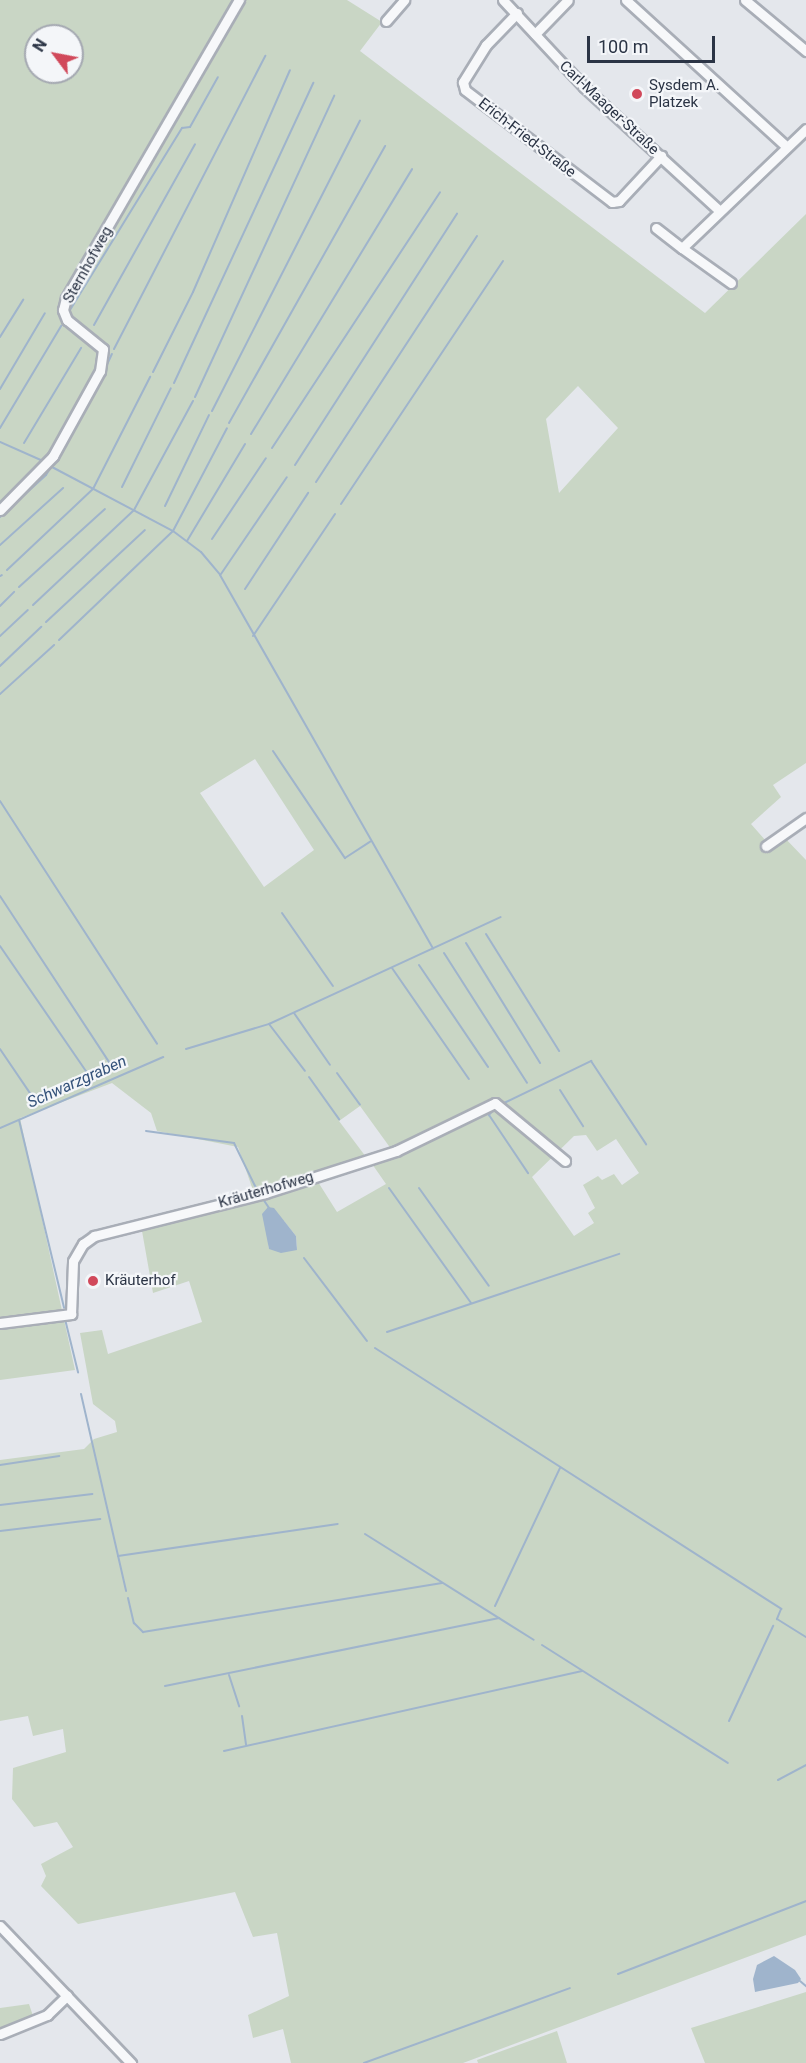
<!DOCTYPE html>
<html>
<head>
<meta charset="utf-8">
<style>
	body { margin:0 }
	#map { position:relative; width:806px; height:2063px; overflow:hidden; background:#e4e7ec; font-family:Roboto,sans-serif }
	div>[style] { position:absolute }
	[style*='--x'] { left:calc(var(--x)*1px); top:calc(var(--y)*1px); width:calc(var(--w)*1px); rotate:calc(var(--a)*1deg) }
	.green>* { inset:0; background:#c9d6c5 }
	.water>* { inset:0; background:#9fb4cc }
	.stream>* { height:2px; margin:-1px; padding:0 1px; transform-origin:1px; border-radius:1px; background:#9fb4cc }
	.roads { filter:drop-shadow(2px 0 #a9aeb7) drop-shadow(-2px 0 #a9aeb7) drop-shadow(0 2px #a9aeb7) drop-shadow(0 -2px #a9aeb7) }
	.minor>* { height:9px; margin:-4.5px; padding:0 4.5px; transform-origin:4.5px; border-radius:4.5px; background:#f7f8fa }
	.dots>* { width:16px; height:16px; translate:-50% -50%; box-sizing:border-box; border:3px solid #f4f6f9; border-radius:50% }
	span { translate:-50% -50%; white-space:nowrap; text-align:center; line-height:1.15; -webkit-text-stroke:4.5px #f4f6f9; paint-order:stroke }
	.poi-label { font-size:15px; color:#2b3445 }
	.left { translate:0 -50%; text-align:left }
	.street-label { font-size:15px; color:#2b3445 }
	.water-label { font-size:16px; color:#34527a; font-style:italic }
	.north { position:absolute; left:24px; top:24px; width:60px; height:60px; box-sizing:border-box; background:#f4f6f9; border:2px solid #a4a8b1; border-radius:50%; rotate:302deg; font-size:16px; font-weight:700; line-height:24px; text-align:center; color:#2b3445 }
	.north::after { content:''; display:block; margin:auto; width:21px; height:27px; background:#d1495b; clip-path:polygon(50% 0,100% 100%,50% 72%,0 100%) }
	.scale { position:absolute; left:587px; top:36px; width:128px; height:27px; box-sizing:border-box; border:3px solid #2b3445; border-top:0; padding-left:8px; font-size:18px; line-height:21px; white-space:nowrap; color:#2b3445; -webkit-text-stroke:4px #f4f6f9; paint-order:stroke }
</style>
</head>
<body>
<div id="map">
	<div class="green">
		<i style="clip-path:polygon(evenodd,0 0,347px 0,382px 22px,360px 51px,705px 313px,806px 214px,806px 763px,773px 785px,781px 797px,751px 824px,766px 841px,782px 835px,806px 860px,806px 1935px,463px 2063px,291px 2063px,283px 2029px,253px 2038px,248px 2015px,289px 1996px,277px 1933px,253px 1937px,235px 1892px,78px 1924px,41px 1886px,46px 1876px,41px 1864px,73px 1847px,57px 1822px,34px 1827px,12px 1799px,13px 1768px,66px 1752px,63px 1729px,33px 1736px,28px 1716px,0 1721px,0 1460px,84px 1449px,94px 1439px,117px 1432px,115px 1421px,93px 1404px,80px 1333px,102px 1330px,108px 1354px,202px 1322px,189px 1281px,153px 1293px,142px 1231px,256px 1199px,238px 1147px,157px 1131px,151px 1113px,112px 1083px,20px 1118px,75px 1370px,0 1380px,0 0,36px 36px,72px 36px,72px 72px,36px 72px,36px 36px,0 0,578px 386px,618px 428px,559px 493px,546px 419px,578px 386px,0 0,255px 759px,314px 850px,264px 887px,200px 793px,255px 759px,0 0,360px 1106px,394px 1153px,370px 1161px,386px 1184px,337px 1212px,313px 1174px,366px 1157px,339px 1121px,360px 1106px,0 0,586px 1135px,597px 1151px,616px 1139px,639px 1173px,622px 1185px,614px 1174px,602px 1180px,598px 1176px,583px 1185px,595px 1208px,588px 1213px,594px 1223px,574px 1236px,532px 1177px,574px 1136px,586px 1135px,0 0,284px 1221px,296px 1236px,297px 1250px,269px 1249px,267px 1234px,284px 1221px)"></i>
		<i style="clip-path:polygon(806px 1992px,806px 2063px,705px 2063px,691px 2028px)"></i>
		<i style="clip-path:polygon(29px 2004px,34px 2019px,0 2031px,0 2008px)"></i>
		<i style="clip-path:polygon(557px 2031px,567px 2063px,478px 2063px,477px 2060px)"></i>
	</div>
	<div class="water">
		<i style="clip-path:polygon(268px 1207px,274px 1208px,296px 1236px,297px 1250px,281px 1253px,269px 1249px,262px 1214px)"></i>
		<i style="clip-path:polygon(774px 1956px,795px 1970px,801px 1979px,798px 1983px,755px 1992px,753px 1979px,757px 1965px)"></i>
	</div>
	<div class="stream">
		<i style="--x:70;--y:310;--w:214;--a:-58.4"></i>
		<i style="--x:182;--y:128;--w:8;--a:-7"></i>
		<i style="--x:190;--y:127;--w:57;--a:-60.8"></i>
		<i style="--x:94;--y:325;--w:207;--a:-60.8"></i>
		<i style="--x:0;--y:337;--w:44;--a:-58.1"></i>
		<i style="--x:114;--y:349;--w:330;--a:-62.7"></i>
		<i style="--x:153;--y:372;--w:89;--a:-63.4"></i>
		<i style="--x:193;--y:292;--w:242;--a:-66.4"></i>
		<i style="--x:103;--y:373;--w:21;--a:-65"></i>
		<i style="--x:174;--y:383;--w:331;--a:-65.1"></i>
		<i style="--x:0;--y:389;--w:88;--a:-59.4"></i>
		<i style="--x:195;--y:397;--w:332;--a:-65.2"></i>
		<i style="--x:212;--y:411;--w:326;--a:-63"></i>
		<i style="--x:229;--y:423;--w:318;--a:-60.6"></i>
		<i style="--x:0;--y:428;--w:119;--a:-59.1"></i>
		<i style="--x:251;--y:434;--w:310;--a:-58.7"></i>
		<i style="--x:0;--y:442;--w:47;--a:23.8"></i>
		<i style="--x:24;--y:443;--w:111;--a:-59"></i>
		<i style="--x:272;--y:448;--w:306;--a:-56.7"></i>
		<i style="--x:295;--y:465;--w:299;--a:-57.2"></i>
		<i style="--x:52;--y:467;--w:137;--a:27.9"></i>
		<i style="--x:173;--y:531;--w:35;--a:37"></i>
		<i style="--x:201;--y:552;--w:30;--a:50"></i>
		<i style="--x:220;--y:575;--w:430;--a:60.3"></i>
		<i style="--x:316;--y:482;--w:294;--a:-56.8"></i>
		<i style="--x:122;--y:487;--w:110;--a:-63.7"></i>
		<i style="--x:341;--y:504;--w:292;--a:-56.3"></i>
		<i style="--x:165;--y:506;--w:101;--a:-64.2"></i>
		<i style="--x:0;--y:517;--w:62;--a:-42.4"></i>
		<i style="--x:46;--y:475;--w:21;--a:-59"></i>
		<i style="--x:212;--y:539;--w:97;--a:-56.3"></i>
		<i style="--x:187;--y:541;--w:113;--a:-59.1"></i>
		<i style="--x:0;--y:545;--w:85;--a:-42.1"></i>
		<i style="--x:7;--y:570;--w:118;--a:-43.3"></i>
		<i style="--x:93;--y:489;--w:126;--a:-63"></i>
		<i style="--x:221;--y:574;--w:117;--a:-55.8"></i>
		<i style="--x:0;--y:576;--w:2;--a:-27"></i>
		<i style="--x:19;--y:587;--w:116;--a:-42.2"></i>
		<i style="--x:245;--y:589;--w:115;--a:-56.7"></i>
		<i style="--x:33;--y:605;--w:139;--a:-43.2"></i>
		<i style="--x:134;--y:510;--w:124;--a:-61.6"></i>
		<i style="--x:0;--y:606;--w:20;--a:-45"></i>
		<i style="--x:46;--y:622;--w:135;--a:-42.9"></i>
		<i style="--x:0;--y:636;--w:38;--a:-43"></i>
		<i style="--x:253;--y:636;--w:147;--a:-56.1"></i>
		<i style="--x:59;--y:640;--w:158;--a:-43.7"></i>
		<i style="--x:173;--y:531;--w:116;--a:-62.3"></i>
		<i style="--x:0;--y:666;--w:57;--a:-43.6"></i>
		<i style="--x:0;--y:694;--w:73;--a:-42.2"></i>
		<i style="--x:273;--y:751;--w:129;--a:56.1"></i>
		<i style="--x:345;--y:858;--w:30;--a:-33"></i>
		<i style="--x:0;--y:801;--w:289;--a:57.1"></i>
		<i style="--x:0;--y:896;--w:202;--a:56.7"></i>
		<i style="--x:282;--y:913;--w:89;--a:55.1"></i>
		<i style="--x:486;--y:934;--w:138;--a:58"></i>
		<i style="--x:466;--y:943;--w:141;--a:58.3"></i>
		<i style="--x:0;--y:946;--w:155;--a:55.5"></i>
		<i style="--x:444;--y:953;--w:154;--a:57.4"></i>
		<i style="--x:419;--y:965;--w:123;--a:55.9"></i>
		<i style="--x:392;--y:968;--w:135;--a:55.3"></i>
		<i style="--x:294;--y:1013;--w:63;--a:55.3"></i>
		<i style="--x:269;--y:1024;--w:59;--a:52.5"></i>
		<i style="--x:0;--y:1049;--w:60;--a:55.8"></i>
		<i style="--x:186;--y:1049;--w:87;--a:-16.8"></i>
		<i style="--x:269;--y:1024;--w:255;--a:-24.8"></i>
		<i style="--x:337;--y:1073;--w:39;--a:54"></i>
		<i style="--x:309;--y:1077;--w:52;--a:54.5"></i>
		<i style="--x:560;--y:1090;--w:43;--a:57.4"></i>
		<i style="--x:504;--y:1103;--w:97;--a:-25.8"></i>
		<i style="--x:591;--y:1061;--w:100;--a:56.5"></i>
		<i style="--x:494;--y:1109;--w:8;--a:130"></i>
		<i style="--x:489;--y:1115;--w:70;--a:56.1"></i>
		<i style="--x:19;--y:1120;--w:193;--a:76.5"></i>
		<i style="--x:0;--y:1128;--w:178;--a:-23.5"></i>
		<i style="--x:146;--y:1131;--w:89;--a:7.8"></i>
		<i style="--x:234;--y:1143;--w:52;--a:63.9"></i>
		<i style="--x:389;--y:1188;--w:141;--a:54.5"></i>
		<i style="--x:419;--y:1188;--w:120;--a:54.5"></i>
		<i style="--x:263;--y:1199;--w:11;--a:56"></i>
		<i style="--x:304;--y:1258;--w:104;--a:52.8"></i>
		<i style="--x:65;--y:1319;--w:55;--a:76.2"></i>
		<i style="--x:387;--y:1332;--w:245;--a:-18.6"></i>
		<i style="--x:375;--y:1348;--w:483;--a:32.7"></i>
		<i style="--x:781;--y:1609;--w:11;--a:112"></i>
		<i style="--x:777;--y:1619;--w:34;--a:32"></i>
		<i style="--x:81;--y:1394;--w:202;--a:77.1"></i>
		<i style="--x:0;--y:1465;--w:60;--a:-8.7"></i>
		<i style="--x:0;--y:1505;--w:93;--a:-6.8"></i>
		<i style="--x:0;--y:1531;--w:101;--a:-6.8"></i>
		<i style="--x:365;--y:1534;--w:199;--a:32.1"></i>
		<i style="--x:118;--y:1556;--w:222;--a:-8.3"></i>
		<i style="--x:128;--y:1598;--w:26;--a:77"></i>
		<i style="--x:134;--y:1623;--w:13;--a:45"></i>
		<i style="--x:143;--y:1632;--w:303;--a:-9.3"></i>
		<i style="--x:495;--y:1606;--w:153;--a:-64.8"></i>
		<i style="--x:542;--y:1645;--w:220;--a:32.4"></i>
		<i style="--x:229;--y:1675;--w:33;--a:72"></i>
		<i style="--x:165;--y:1686;--w:341;--a:-11.5"></i>
		<i style="--x:242;--y:1716;--w:29;--a:82"></i>
		<i style="--x:729;--y:1721;--w:105;--a:-65.1"></i>
		<i style="--x:224;--y:1751;--w:367;--a:-12.6"></i>
		<i style="--x:778;--y:1780;--w:32;--a:-28"></i>
		<i style="--x:618;--y:1974;--w:202;--a:-21.2"></i>
		<i style="--x:800;--y:1981;--w:8;--a:40"></i>
		<i style="--x:364;--y:2063;--w:219;--a:-20"></i>
	</div>
	<div class="roads">
		<div class="minor">
			<i style="--x:503;--y:0;--w:119;--a:47"></i>
			<i style="--x:584;--y:87;--w:184;--a:42.4"></i>
			<i style="--x:626;--y:0;--w:217;--a:42.4"></i>
			<i style="--x:745;--y:0;--w:80;--a:39.9"></i>
			<i style="--x:517;--y:13;--w:45;--a:134.1"></i>
			<i style="--x:486;--y:45;--w:44;--a:121.9"></i>
			<i style="--x:463;--y:82;--w:8;--a:76"></i>
			<i style="--x:465;--y:90;--w:185;--a:37.3"></i>
			<i style="--x:612;--y:202;--w:7;--a:-8"></i>
			<i style="--x:619;--y:201;--w:62;--a:-47"></i>
			<i style="--x:386;--y:21;--w:28;--a:-49"></i>
			<i style="--x:535;--y:34;--w:47;--a:-45.9"></i>
			<i style="--x:656;--y:228;--w:33;--a:38"></i>
			<i style="--x:731;--y:283;--w:60;--a:-144.5"></i>
			<i style="--x:682;--y:248;--w:172;--a:-43.8"></i>
			<i style="--x:0;--y:510;--w:76;--a:-45.5"></i>
			<i style="--x:53;--y:456;--w:97;--a:-61.1"></i>
			<i style="--x:100;--y:371;--w:22;--a:-82"></i>
			<i style="--x:103;--y:349;--w:46;--a:-141.1"></i>
			<i style="--x:67;--y:320;--w:11;--a:-112"></i>
			<i style="--x:63;--y:310;--w:12;--a:-76"></i>
			<i style="--x:66;--y:298;--w:345;--a:-59.9"></i>
			<i style="--x:766;--y:846;--w:49;--a:-35"></i>
			<i style="--x:0;--y:1323;--w:72;--a:-7.2"></i>
			<i style="--x:71;--y:1314;--w:53;--a:-87.8"></i>
			<i style="--x:73;--y:1261;--w:20;--a:-60"></i>
			<i style="--x:83;--y:1244;--w:14;--a:-36"></i>
			<i style="--x:94;--y:1236;--w:176;--a:-14.1"></i>
			<i style="--x:265;--y:1193;--w:138;--a:-17.8"></i>
			<i style="--x:396;--y:1151;--w:110;--a:-25.9"></i>
			<i style="--x:495;--y:1103;--w:91;--a:39.6"></i>
			<i style="--x:0;--y:1926;--w:190;--a:46.3"></i>
			<i style="--x:0;--y:2034;--w:51;--a:-22"></i>
			<i style="--x:47;--y:2015;--w:28;--a:-44"></i>
		</div>
	</div>
	<div class="dots">
		<i style="left:637px;top:94px;background:#d1495b"></i>
		<i style="left:93px;top:1281px;background:#d1495b"></i>
	</div>
	<div class="poi-label">
		<span class="left" style="left:649px;top:94px">Sysdem A.<br>Platzek</span>
		<span class="left" style="left:105px;top:1281px">Kräuterhof</span>
	</div>
	<div class="street-label">
		<span style="left:609px;top:108px;rotate:43deg">Carl-Maager-Straße</span>
		<span style="left:527px;top:138px;rotate:38deg">Erich-Fried-Straße</span>
		<span style="left:88px;top:265px;rotate:-61deg">Sternhofweg</span>
		<span style="left:266px;top:1190px;rotate:-16deg">Kräuterhofweg</span>
	</div>
	<div class="water-label">
		<span style="left:77px;top:1082px;rotate:-24deg">Schwarzgraben</span>
	</div>
	<div class="north">N</div>
	<div class="scale">100 m</div>
</div>
</body>
</html>
